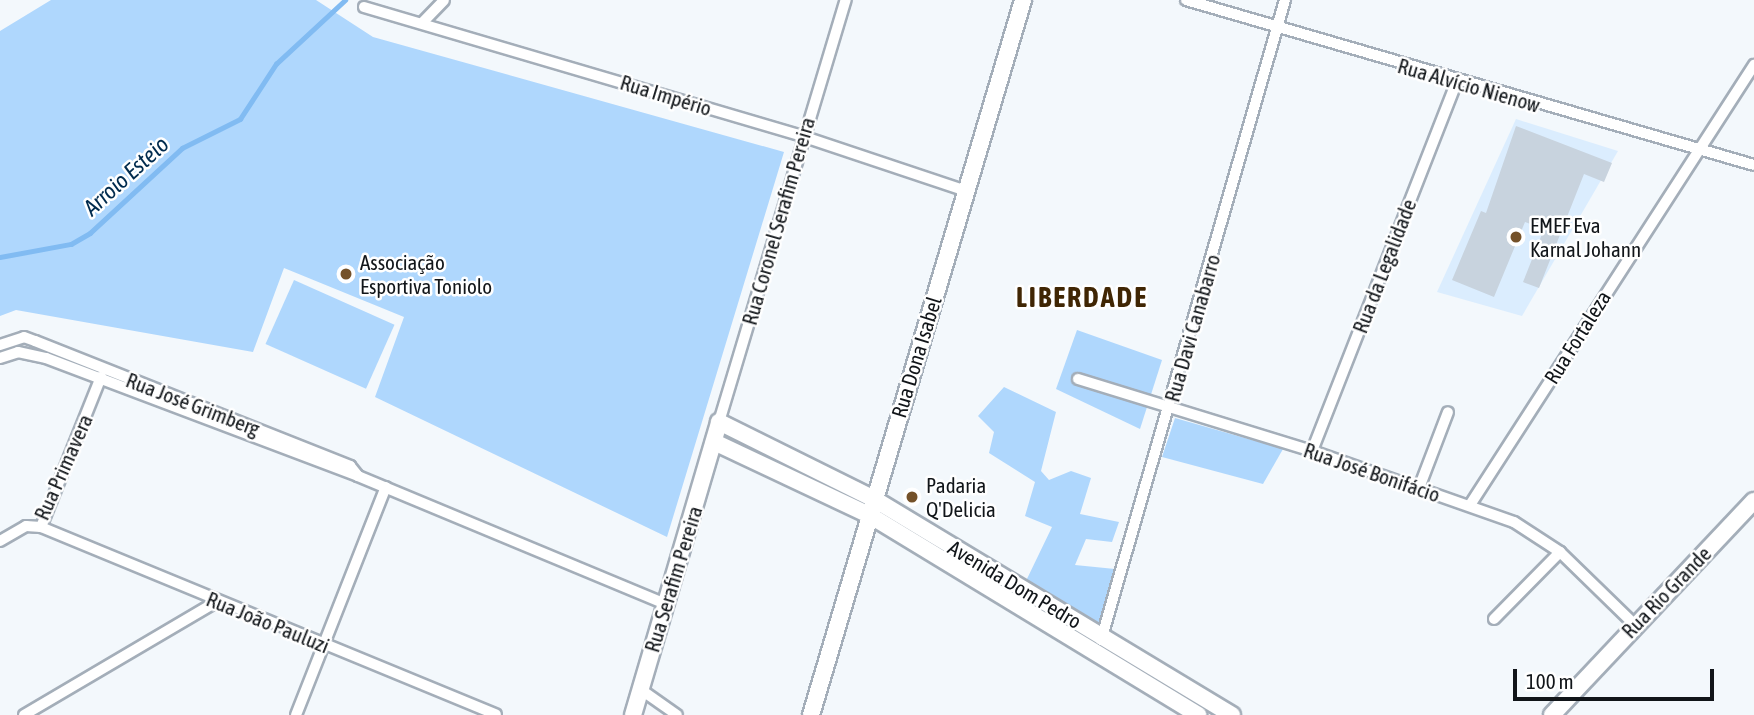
<!DOCTYPE html>
<html>
<head>
<meta charset="utf-8">
<style>
	body { margin:0 }
	#map { position:relative; width:1754px; height:715px; overflow:hidden; background:#f3f8fc; font-family:"Asap Condensed",sans-serif }
	div>[style] { position:absolute }
	[style*='--x'] { left:calc(var(--x)*1px); top:calc(var(--y)*1px); width:calc(var(--w)*1px); rotate:calc(var(--a)*1deg) }
	.built>* { inset:0; background:#dbedfe }
	.green>* { inset:0; background:#afd7fd; transform-origin:0 0 }
	.stream>* { height:4.5px; margin:-2.25px; padding:0 2.25px; transform-origin:2.25px; border-radius:2.25px; background:#81bbf2 }
	.building>* { inset:0; background:#c8d3de }
	.roads { filter:drop-shadow(2px 0 #a4aeb9) drop-shadow(-2px 0 #a4aeb9) drop-shadow(0 2px #a4aeb9) drop-shadow(0 -2px #a4aeb9) }
	.street>* { height:10px; margin:-5px; padding:0 5px; transform-origin:5px; border-radius:5px; background:#fff }
	.secondary>* { height:16px; margin:-8px; padding:0 8px; transform-origin:8px; border-radius:8px; background:#fff }
	.dots>* { width:19px; height:19px; translate:-50% -50%; box-sizing:border-box; border:4px solid #fff; border-radius:50% }
	span { translate:-50% -50%; white-space:nowrap; text-align:center; line-height:1.15; -webkit-text-stroke:5px #fff; paint-order:stroke }
	.street-label { font-size:21px; color:#111519 }
	.poi-label { font-size:21px; color:#111519 }
	.left { translate:0 -50%; text-align:left }
	.water-label { font-size:23px; color:#002b4e; font-style:italic }
	.district-label { font-size:28px; color:#402604; font-weight:700; letter-spacing:2px }
	.scale { position:absolute; left:1513px; top:669px; width:201px; height:32px; box-sizing:border-box; border:4px solid #111519; border-top:0; padding-left:9px; font-size:21px; line-height:24px; white-space:nowrap; color:#111519; -webkit-text-stroke:5px #fff; paint-order:stroke }
</style>
</head>
<body>
<div id="map">
	<div class="built">
		<i style="clip-path:polygon(1516px 119px,1618px 151px,1522px 316px,1437px 292px)"></i>
	</div>
	<div class="green">
		<i style="clip-path:polygon(51px 0,316px 0,373px 37px,784px 152px,667px 537px,375px 397px,404px 317px,284px 268px,253px 352px,16px 310px,0 316px,0 31px)"></i>
		<i style="left:294px;top:280px;width:110px;height:70px;rotate:24deg"></i>
		<i style="clip-path:polygon(1077px 330px,1162px 360px,1140px 429px,1056px 389px)"></i>
		<i style="clip-path:polygon(1004px 387px,1056px 412px,1041px 471px,1049px 480px,1071px 471px,1091px 478px,1080px 514px,1119px 522px,1112px 542px,1086px 539px,1075px 565px,1115px 569px,1097px 633px,1025px 583px,1052px 527px,1025px 516px,1035px 482px,989px 453px,994px 432px,978px 416px)"></i>
		<i style="clip-path:polygon(1175px 418px,1283px 449px,1263px 484px,1162px 457px)"></i>
	</div>
	<div class="stream">
		<i style="--x:0;--y:257;--w:72;--a:-10.4"></i>
		<i style="--x:71;--y:244;--w:22;--a:-30"></i>
		<i style="--x:90;--y:233;--w:125;--a:-42.7"></i>
		<i style="--x:182;--y:148;--w:65;--a:-26.6"></i>
		<i style="--x:240;--y:119;--w:66;--a:-56.8"></i>
		<i style="--x:276;--y:64;--w:94;--a:-42.8"></i>
	</div>
	<div class="building">
		<i style="clip-path:polygon(1516px 126px,1612px 163px,1604px 182px,1584px 174px,1539px 288px,1523px 282px,1544px 229px,1525px 222px,1494px 297px,1452px 280px,1481px 211px,1486px 213px)"></i>
	</div>
	<div class="roads">
		<div class="street">
			<i style="--x:1186;--y:0;--w:591;--a:16.2"></i>
			<i style="--x:364;--y:7;--w:457;--a:16.4"></i>
			<i style="--x:802;--y:136;--w:173;--a:18.5"></i>
			<i style="--x:423;--y:22;--w:30;--a:-46"></i>
			<i style="--x:0;--y:345;--w:25;--a:-18"></i>
			<i style="--x:24;--y:337;--w:12;--a:20"></i>
			<i style="--x:35;--y:341;--w:339;--a:21.6"></i>
			<i style="--x:350;--y:466;--w:13;--a:51"></i>
			<i style="--x:0;--y:358;--w:19;--a:-18"></i>
			<i style="--x:18;--y:352;--w:29;--a:12"></i>
			<i style="--x:46;--y:358;--w:334;--a:20.7"></i>
			<i style="--x:358;--y:476;--w:333;--a:22.6"></i>
			<i style="--x:1078;--y:379;--w:245;--a:17.1"></i>
			<i style="--x:1312;--y:451;--w:214;--a:19.4"></i>
			<i style="--x:1514;--y:522;--w:55;--a:33.1"></i>
			<i style="--x:1560;--y:552;--w:103;--a:44.2"></i>
			<i style="--x:719;--y:422;--w:441;--a:-73.3"></i>
			<i style="--x:1312;--y:451;--w:397;--a:-68.6"></i>
			<i style="--x:1419;--y:488;--w:81;--a:-69.1"></i>
			<i style="--x:1470;--y:505;--w:524;--a:-57.16"></i>
			<i style="--x:41;--y:527;--w:492;--a:22.4"></i>
			<i style="--x:0;--y:541;--w:30;--a:-30"></i>
			<i style="--x:26;--y:526;--w:15;--a:4"></i>
			<i style="--x:41;--y:527;--w:162;--a:-68.2"></i>
			<i style="--x:1494;--y:619;--w:94;--a:-45.4"></i>
			<i style="--x:1101;--y:640;--w:666;--a:-73.96"></i>
			<i style="--x:640;--y:689;--w:45;--a:35.1"></i>
			<i style="--x:24;--y:715;--w:223;--a:-30.5"></i>
			<i style="--x:296;--y:715;--w:245;--a:-68.5"></i>
		</div>
		<div class="secondary">
			<i style="--x:714;--y:442;--w:174;--a:25.2"></i>
			<i style="--x:871;--y:516;--w:383;--a:31.3"></i>
			<i style="--x:633;--y:715;--w:305;--a:-73.6"></i>
			<i style="--x:719;--y:422;--w:173;--a:26.4"></i>
			<i style="--x:874;--y:499;--w:418;--a:31.1"></i>
			<i style="--x:811;--y:715;--w:746;--a:-73.48"></i>
			<i style="--x:1552;--y:715;--w:294;--a:-46.7"></i>
		</div>
	</div>
	<div class="dots">
		<i style="left:1516px;top:237px;background:#745129"></i>
		<i style="left:346px;top:274px;background:#745129"></i>
		<i style="left:912px;top:497px;background:#745129"></i>
	</div>
	<div class="street-label">
		<span style="left:1469px;top:85px;rotate:16deg">Rua Alvício Nienow</span>
		<span style="left:666px;top:95px;rotate:17deg">Rua Império</span>
		<span style="left:778px;top:221px;rotate:-74deg">Rua Coronel Serafim Pereira</span>
		<span style="left:1384px;top:266px;rotate:-69deg">Rua da Legalidade</span>
		<span style="left:1192px;top:328px;rotate:-74deg">Rua Davi Canabarro</span>
		<span style="left:1577px;top:337px;rotate:-58deg">Rua Fortaleza</span>
		<span style="left:916px;top:357px;rotate:-73deg">Rua Dona Isabel</span>
		<span style="left:193px;top:404px;rotate:21deg">Rua José Grimberg</span>
		<span style="left:63px;top:467px;rotate:-66deg">Rua Primavera</span>
		<span style="left:1372px;top:472px;rotate:19deg">Rua José Bonifácio</span>
		<span style="left:673px;top:579px;rotate:-73deg">Rua Serafim Pereira</span>
		<span style="left:1015px;top:584px;rotate:31deg">Avenida Dom Pedro</span>
		<span style="left:1666px;top:592px;rotate:-46deg">Rua Rio Grande</span>
		<span style="left:268px;top:622px;rotate:22deg">Rua João Pauluzi</span>
	</div>
	<div class="poi-label">
		<span class="left" style="left:1530px;top:237px">EMEF Eva<br>Karnal Johann</span>
		<span class="left" style="left:360px;top:274px">Associação<br>Esportiva Toniolo</span>
		<span class="left" style="left:926px;top:497px">Padaria<br>Q'Delicia</span>
	</div>
	<div class="water-label">
		<span style="left:126px;top:176px;rotate:-42deg">Arroio Esteio</span>
	</div>
	<div class="district-label">
		<span style="left:1082px;top:297px">LIBERDADE</span>
	</div>
	<div class="scale">100 m</div>
</div>
</body>
</html>
